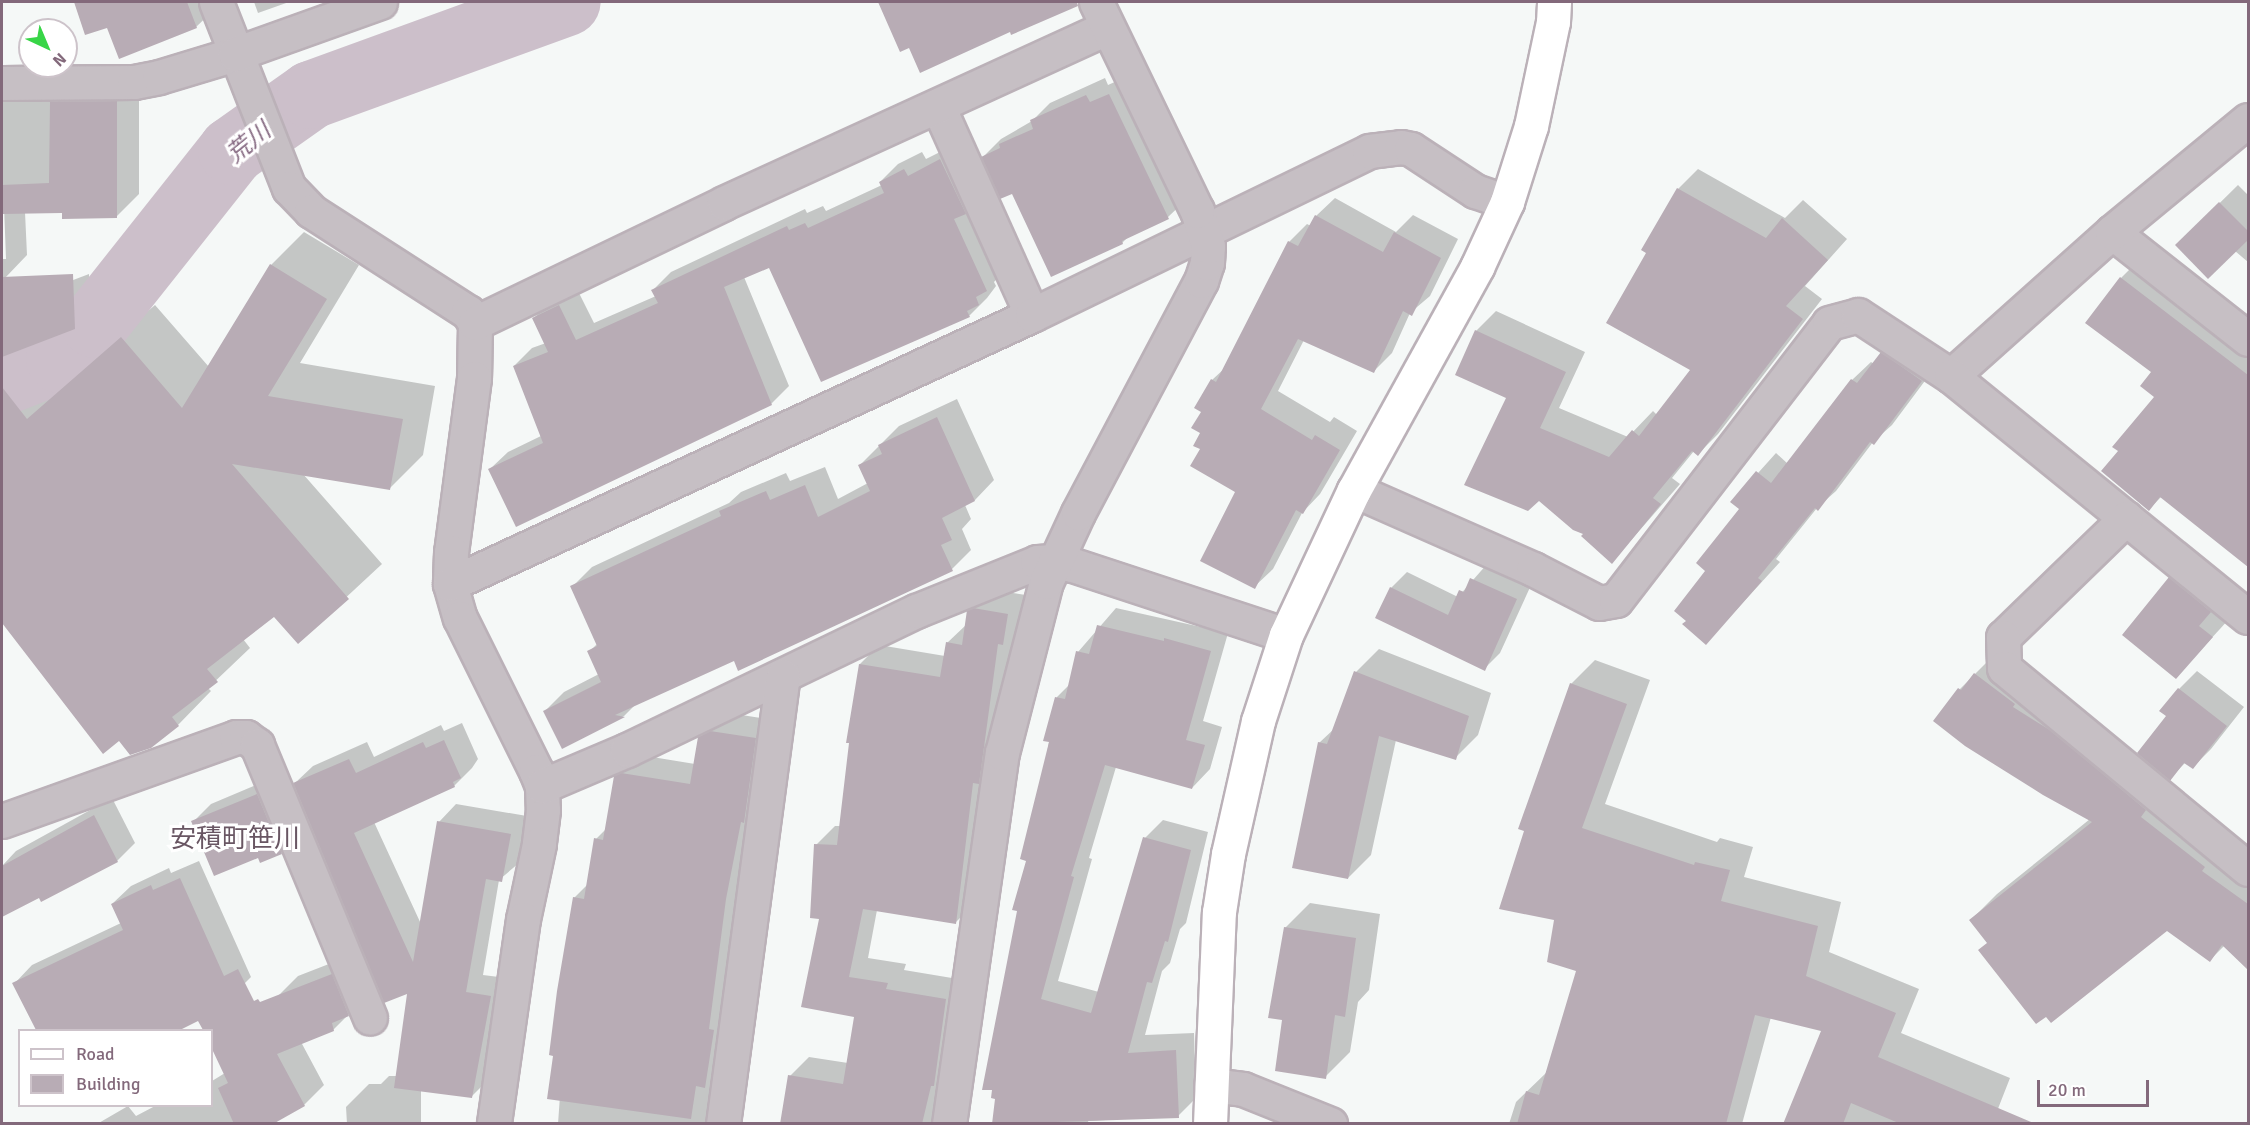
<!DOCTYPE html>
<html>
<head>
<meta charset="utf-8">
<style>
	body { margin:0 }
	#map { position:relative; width:2250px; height:1125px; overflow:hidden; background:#f5f8f7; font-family:Signika,"Noto Sans JP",sans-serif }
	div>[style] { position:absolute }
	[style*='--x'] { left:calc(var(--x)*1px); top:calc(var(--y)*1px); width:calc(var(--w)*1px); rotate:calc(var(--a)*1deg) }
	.shadow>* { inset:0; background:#0003 }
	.river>* { height:68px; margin:-34px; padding:0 34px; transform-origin:34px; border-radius:34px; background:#ccbfca }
	.building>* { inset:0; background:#b8acb5 }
	.roads { filter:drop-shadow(2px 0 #bbb1b8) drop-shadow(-2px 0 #bbb1b8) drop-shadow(0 2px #bbb1b8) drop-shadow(0 -2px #bbb1b8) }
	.street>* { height:33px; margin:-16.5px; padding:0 16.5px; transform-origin:16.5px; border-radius:16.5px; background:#c6bfc4 }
	.secondary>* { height:33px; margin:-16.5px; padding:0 16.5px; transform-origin:16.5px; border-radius:16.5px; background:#fff }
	span { translate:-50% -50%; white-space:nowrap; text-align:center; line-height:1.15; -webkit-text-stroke:6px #fff; paint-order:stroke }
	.water-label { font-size:24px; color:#866a82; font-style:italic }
	.quarter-label { font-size:26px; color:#695663 }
	.frame { position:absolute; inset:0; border:3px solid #83697b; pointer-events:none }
	.legend { position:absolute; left:18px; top:1029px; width:195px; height:78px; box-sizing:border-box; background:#fff; border:2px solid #cdc3ca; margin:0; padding:8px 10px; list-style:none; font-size:18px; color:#83697b }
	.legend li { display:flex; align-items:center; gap:12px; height:30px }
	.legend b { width:30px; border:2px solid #cdc3ca }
	.north { position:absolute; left:18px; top:18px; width:60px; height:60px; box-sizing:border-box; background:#fff; border:2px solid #cdc3ca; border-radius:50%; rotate:136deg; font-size:16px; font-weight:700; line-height:24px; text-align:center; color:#83697b }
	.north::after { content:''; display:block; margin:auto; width:21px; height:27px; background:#38d547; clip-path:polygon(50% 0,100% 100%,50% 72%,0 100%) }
	.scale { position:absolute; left:2037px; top:1080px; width:112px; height:27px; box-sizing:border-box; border:3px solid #83697b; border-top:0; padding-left:8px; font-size:18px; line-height:21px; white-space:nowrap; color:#83697b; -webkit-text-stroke:4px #fff; paint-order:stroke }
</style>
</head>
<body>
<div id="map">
	<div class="shadow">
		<i style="clip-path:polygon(111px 2px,212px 2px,215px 9px,196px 27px,102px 11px)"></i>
		<i style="clip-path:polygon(254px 2px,289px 2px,258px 13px)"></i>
		<i style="clip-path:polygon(888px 2px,1074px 2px,1010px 30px,910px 46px,882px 7px)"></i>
		<i style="clip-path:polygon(1128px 76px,1187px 199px,1168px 217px,1129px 236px,1122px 243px,1013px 192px,983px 157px,1001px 139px,1032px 121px,1050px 103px,1105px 78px,1108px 85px)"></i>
		<i style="clip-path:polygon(139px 80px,139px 194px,117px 216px,64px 211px,25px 212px,27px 255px,5px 278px,2px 278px,2px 216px,3px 259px,6px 259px,4px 206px,2px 206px,2px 81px)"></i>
		<i style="clip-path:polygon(958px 143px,1003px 272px,994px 282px,996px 286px,987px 298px,969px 316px,770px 266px,744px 277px,789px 386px,771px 404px,490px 469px,508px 452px,541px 436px,514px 366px,532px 348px,546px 343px,533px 319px,551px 301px,577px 289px,594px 323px,656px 296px,653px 290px,671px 272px,805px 209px,807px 213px,823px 206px,826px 211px,882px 185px,880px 182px,898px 164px,922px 152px,926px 159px)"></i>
		<i style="clip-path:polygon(1698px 169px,1785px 218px,1803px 200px,1847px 239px,1805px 286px,1822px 299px,1718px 434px,1698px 454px,1694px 451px,1672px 478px,1680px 484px,1612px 562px,1585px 533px,1539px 499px,1508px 398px,1476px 331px,1496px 311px,1585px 352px,1559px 408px,1628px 437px,1653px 411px,1657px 415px,1692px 369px,1648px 252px,1678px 189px)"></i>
		<i style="clip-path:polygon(2238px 185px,2248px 195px,2248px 262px,2235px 251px,2177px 245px)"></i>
		<i style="clip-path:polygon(1335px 198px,1396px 232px,1413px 215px,1458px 239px,1430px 296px,1410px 313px,1392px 353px,1374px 371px,1304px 340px,1278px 391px,1330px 422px,1334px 417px,1357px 431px,1320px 494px,1302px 513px,1273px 569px,1254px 587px,1237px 492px,1202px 449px,1203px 411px,1212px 380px,1226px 367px,1289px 242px,1307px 224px,1311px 226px,1316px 216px)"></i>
		<i style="clip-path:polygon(304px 232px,359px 265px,300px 363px,435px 386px,423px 455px,390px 488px,303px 474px,382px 564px,298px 642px,274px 615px,243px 639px,250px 648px,208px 688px,211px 691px,178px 725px,150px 746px,119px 739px,104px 752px,2px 621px,2px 410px,50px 373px,61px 387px,155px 305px,209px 367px,271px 265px)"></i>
		<i style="clip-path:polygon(2139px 260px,2248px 343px,2248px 565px,2162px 496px,2149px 509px,2120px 451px,2156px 397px,2153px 372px,2121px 278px)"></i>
		<i style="clip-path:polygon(89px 274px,90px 312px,74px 328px,2px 355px,2px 307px)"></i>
		<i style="clip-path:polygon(1900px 335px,1939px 362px,1892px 425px,1873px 442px,1836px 491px,1817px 508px,1776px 559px,1780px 562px,1706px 643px,1687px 620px,1707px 571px,1741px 509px,1732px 502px,1776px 453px,1788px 464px,1852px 380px,1871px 362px,1874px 364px)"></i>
		<i style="clip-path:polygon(957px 399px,994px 480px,975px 500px,965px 505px,971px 519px,962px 529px,971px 550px,952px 569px,734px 659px,636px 704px,624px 716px,563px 747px,545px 711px,564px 692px,599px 674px,589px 652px,598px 643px,572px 587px,592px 567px,729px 503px,741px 492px,786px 473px,790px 481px,825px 467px,838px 499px,868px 483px,860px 465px,899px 426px)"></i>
		<i style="clip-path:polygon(2189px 560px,2230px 618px,2176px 677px,2170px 578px)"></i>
		<i style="clip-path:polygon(1488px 563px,1532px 583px,1500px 653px,1484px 669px,1391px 588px,1407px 572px,1458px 597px)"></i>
		<i style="clip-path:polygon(993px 590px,1026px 595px,1022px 624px,1016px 630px,975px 903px,956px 922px,877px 910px,868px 958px,906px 964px,904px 970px,964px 980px,938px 1124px,781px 1124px,790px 1076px,809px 1057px,848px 1063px,856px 1016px,821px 917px,816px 845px,835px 826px,841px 826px,860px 664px,879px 645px,945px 656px,947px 643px,967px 624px,969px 611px)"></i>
		<i style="clip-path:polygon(1116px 608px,1228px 633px,1203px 721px,1222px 727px,1210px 769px,1192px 788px,1116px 767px,1089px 858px,1092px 859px,1058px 981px,1099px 992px,1145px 838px,1163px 820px,1208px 832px,1186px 923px,1180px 929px,1170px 963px,1162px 971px,1145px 1035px,1194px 1033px,1196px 1098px,1178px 1116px,1088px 1121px,1089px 1124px,993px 1124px,1028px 860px,1057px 697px,1070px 684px,1078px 652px)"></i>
		<i style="clip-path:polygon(2001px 648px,2037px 680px,2079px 707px,2137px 755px,2168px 716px,2179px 689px,2197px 671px,2244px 707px,2211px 749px,2193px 767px,2186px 762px,2168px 780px,2171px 783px,2166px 791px,2248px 854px,2248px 968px,2225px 945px,2210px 960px,2166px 929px,2046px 1015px,1971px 920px,1997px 894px,2090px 819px,1935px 720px,1960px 689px)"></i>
		<i style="clip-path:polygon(1379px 649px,1491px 693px,1478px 735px,1455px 758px,1396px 740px,1371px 855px,1348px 878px,1319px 743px,1335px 728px,1356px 672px)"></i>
		<i style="clip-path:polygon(1595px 660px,1650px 680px,1605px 804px,1717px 842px,1720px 838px,1753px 847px,1744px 877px,1841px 902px,1829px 952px,1919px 989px,1901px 1033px,2010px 1078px,1992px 1124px,1785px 1124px,1823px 1030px,1771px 1017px,1742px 1124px,1509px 1124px,1516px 1102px,1547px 1072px,1578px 970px,1556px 919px,1571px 684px)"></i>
		<i style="clip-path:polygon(729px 713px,773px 720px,723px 1068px,712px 1079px,705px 1124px,558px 1124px,574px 898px,588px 884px,596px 839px,607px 828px,616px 776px,640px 755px,695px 764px,699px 738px,718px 719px)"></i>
		<i style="clip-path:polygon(462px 723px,478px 759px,472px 768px,454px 786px,374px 822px,421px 924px,439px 822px,456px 804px,527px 816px,519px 863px,499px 880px,483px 975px,507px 978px,489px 1079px,471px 1097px,421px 1090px,421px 1124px,347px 1124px,346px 1107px,369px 1084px,381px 1084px,389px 1076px,397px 1076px,409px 991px,295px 783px,313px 766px,367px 742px,374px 757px,441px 725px,444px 731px)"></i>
		<i style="clip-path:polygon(275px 777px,299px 835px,281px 853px,259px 856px,193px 822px,211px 804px)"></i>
		<i style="clip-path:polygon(112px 798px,135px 843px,117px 861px,6px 913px,2px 889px,2px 866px,16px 851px)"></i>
		<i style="clip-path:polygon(199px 861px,251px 977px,233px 995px,164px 1030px,38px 1030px,14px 984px,32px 965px,121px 923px,112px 904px,131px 886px,169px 868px,171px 873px)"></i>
		<i style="clip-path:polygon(1310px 903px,1380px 914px,1369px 990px,1358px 1002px,1350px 1052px,1325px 1077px,1284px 1019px,1285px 928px)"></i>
		<i style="clip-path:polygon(352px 955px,368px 995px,333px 1030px,301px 1042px,324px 1085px,304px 1105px,262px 1124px,97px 1124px,128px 1106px,136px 1116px,155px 1106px,212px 1106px,212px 1081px,225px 1073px,278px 996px,298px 976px)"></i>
	</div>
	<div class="river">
		<i style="--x:2;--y:382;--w:62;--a:-21.6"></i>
		<i style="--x:60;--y:359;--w:49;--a:-45"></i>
		<i style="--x:95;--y:324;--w:221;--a:-51.6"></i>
		<i style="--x:232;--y:151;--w:97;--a:-35.3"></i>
		<i style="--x:311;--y:95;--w:272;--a:-20"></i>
	</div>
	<div class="building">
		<i style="clip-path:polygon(74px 2px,187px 2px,197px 28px,119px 59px,107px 28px,85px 35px)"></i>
		<i style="clip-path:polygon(878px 2px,1077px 2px,1078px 6px,1011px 35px,1010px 32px,920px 73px,909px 48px,900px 52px)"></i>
		<i style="clip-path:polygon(1109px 94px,1169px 219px,1122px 241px,1123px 244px,1051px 277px,1012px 194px,1000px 199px,981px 157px,1000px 148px,999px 144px,1033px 129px,1030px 120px,1086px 95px,1090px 102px)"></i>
		<i style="clip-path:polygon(117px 101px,117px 218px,62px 219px,62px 213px,2px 214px,2px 185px,49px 183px,50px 102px)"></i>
		<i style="clip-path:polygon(940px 159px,966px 214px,954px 219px,987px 291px,976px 297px,979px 305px,967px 311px,970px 317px,821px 382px,769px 268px,724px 287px,772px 405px,516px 527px,488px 469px,543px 443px,513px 366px,548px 352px,532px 318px,559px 305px,576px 340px,658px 303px,651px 290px,787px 226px,789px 230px,805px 223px,808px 228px,884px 193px,879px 182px,904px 169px,908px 176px)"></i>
		<i style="clip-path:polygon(1677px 188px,1766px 238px,1782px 218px,1828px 260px,1786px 306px,1803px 319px,1698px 456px,1692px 451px,1653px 498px,1661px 504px,1612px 564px,1581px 536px,1583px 534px,1573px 530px,1539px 501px,1528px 511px,1464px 485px,1506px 398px,1455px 375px,1475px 330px,1566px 372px,1540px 428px,1609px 457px,1632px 430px,1639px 436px,1690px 370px,1606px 323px,1646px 253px,1641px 250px)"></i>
		<i style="clip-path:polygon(2219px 202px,2248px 231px,2248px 240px,2208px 279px,2175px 245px)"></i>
		<i style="clip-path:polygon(1315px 215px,1383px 252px,1394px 232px,1441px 258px,1412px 316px,1403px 311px,1374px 373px,1298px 339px,1261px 409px,1312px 440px,1315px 435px,1340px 450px,1303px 514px,1296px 510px,1255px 589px,1200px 561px,1235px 492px,1190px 466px,1200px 449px,1193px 446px,1200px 433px,1191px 428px,1201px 412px,1194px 408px,1211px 379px,1216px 382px,1288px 241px,1298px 246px)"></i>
		<i style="clip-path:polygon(270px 264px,327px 299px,268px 396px,403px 419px,390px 490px,232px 464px,349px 599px,298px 644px,274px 617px,207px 669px,218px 682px,172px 717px,179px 726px,151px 748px,130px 755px,119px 741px,103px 754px,2px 623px,2px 387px,27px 419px,121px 337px,182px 408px)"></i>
		<i style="clip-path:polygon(73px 274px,75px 329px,2px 357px,2px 277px)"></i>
		<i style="clip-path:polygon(2120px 277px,2248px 375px,2248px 567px,2160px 497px,2149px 511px,2101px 471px,2118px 451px,2112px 447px,2154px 397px,2140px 386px,2151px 372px,2085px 323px)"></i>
		<i style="clip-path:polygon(1881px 352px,1922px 381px,1874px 445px,1870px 442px,1818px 511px,1815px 508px,1758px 578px,1762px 581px,1706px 645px,1682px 624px,1686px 621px,1674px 611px,1705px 571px,1696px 563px,1739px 509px,1730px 502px,1756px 471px,1771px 483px,1851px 379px,1857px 383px)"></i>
		<i style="clip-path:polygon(937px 417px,975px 501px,942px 518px,952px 540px,941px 545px,953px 571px,738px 671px,734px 661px,615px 715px,625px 717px,562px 749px,543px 711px,601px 682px,587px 651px,597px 646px,570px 586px,721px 516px,719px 511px,766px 491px,770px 500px,805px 485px,818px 517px,870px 491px,858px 465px,882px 454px,878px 445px)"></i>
		<i style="clip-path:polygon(2169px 577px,2211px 612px,2199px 626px,2213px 637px,2176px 679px,2122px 635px)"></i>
		<i style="clip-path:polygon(1470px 578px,1517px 599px,1485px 671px,1375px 618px,1390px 587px,1448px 615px,1459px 590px,1464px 592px)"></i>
		<i style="clip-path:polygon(973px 608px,1008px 614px,1003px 645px,998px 644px,979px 784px,973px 783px,956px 924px,863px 909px,849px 977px,888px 983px,886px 989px,946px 999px,934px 1086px,931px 1086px,922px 1124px,780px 1124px,788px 1075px,843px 1084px,854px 1017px,801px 1007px,819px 919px,810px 918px,814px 844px,837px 845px,849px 743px,846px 743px,859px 664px,940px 677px,946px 642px,962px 645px,967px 610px)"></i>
		<i style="clip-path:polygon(1097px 625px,1164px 641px,1164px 638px,1211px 651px,1186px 740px,1205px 745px,1192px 789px,1105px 765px,1071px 876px,1074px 877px,1041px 999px,1091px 1013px,1143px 837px,1191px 850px,1168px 942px,1165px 941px,1152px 983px,1147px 982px,1128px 1053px,1176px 1050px,1179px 1118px,992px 1124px,995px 1099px,991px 1098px,992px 1090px,982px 1090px,1017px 911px,1012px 910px,1026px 861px,1020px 859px,1049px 742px,1043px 741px,1055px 697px,1065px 699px,1076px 651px,1089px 654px)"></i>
		<i style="clip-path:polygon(1354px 671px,1469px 716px,1456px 760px,1379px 736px,1348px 879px,1292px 868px,1318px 742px,1327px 744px)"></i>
		<i style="clip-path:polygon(1974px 673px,2015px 704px,2013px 707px,2053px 732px,2146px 810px,2141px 817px,2205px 867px,2202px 871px,2248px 904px,2248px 970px,2222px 945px,2210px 962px,2167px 931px,2051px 1023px,2046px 1017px,2036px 1024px,1978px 950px,1987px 943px,1969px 920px,2092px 822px,2043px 795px,1965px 746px,1933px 721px,1958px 688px,1961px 690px)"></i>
		<i style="clip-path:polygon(1570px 683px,1627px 704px,1582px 828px,1694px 865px,1695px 862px,1730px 870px,1721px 901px,1818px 926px,1806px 976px,1896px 1013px,1878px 1057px,2036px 1124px,1901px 1124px,1851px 1103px,1843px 1124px,1783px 1124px,1821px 1031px,1755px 1015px,1726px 1124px,1517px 1124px,1526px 1091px,1539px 1095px,1576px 971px,1547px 962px,1554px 920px,1499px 909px,1524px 831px,1518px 829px)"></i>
		<i style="clip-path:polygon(2178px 688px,2227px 726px,2193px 769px,2184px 763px,2170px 781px,2137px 753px,2166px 716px,2159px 711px)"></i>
		<i style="clip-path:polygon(710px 731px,756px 738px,744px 823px,741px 822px,726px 899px,709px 1029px,714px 1030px,705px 1088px,696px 1086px,691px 1119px,547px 1099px,553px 1056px,549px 1055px,557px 991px,573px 897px,584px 899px,594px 838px,603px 840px,614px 776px,621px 773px,690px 784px,698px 737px)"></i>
		<i style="clip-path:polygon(444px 740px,461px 778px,453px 782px,455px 787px,354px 833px,413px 962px,437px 821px,511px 834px,502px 882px,486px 879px,466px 992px,491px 996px,472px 1098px,394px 1088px,407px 994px,384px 1003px,293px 783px,349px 759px,356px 773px,423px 742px,426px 748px)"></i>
		<i style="clip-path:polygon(257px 794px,282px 854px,260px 863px,258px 858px,214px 876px,191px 821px)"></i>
		<i style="clip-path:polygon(94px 815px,118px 862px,41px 902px,39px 898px,2px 917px,2px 866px)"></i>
		<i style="clip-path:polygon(180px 878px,224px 976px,238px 969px,254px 1001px,258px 999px,260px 1002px,332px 974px,349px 1016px,332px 1023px,334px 1031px,277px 1054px,305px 1106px,273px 1124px,234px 1124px,218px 1088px,228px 1083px,212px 1049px,212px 1030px,203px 1030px,198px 1021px,180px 1030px,36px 1030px,12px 983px,123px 930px,111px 904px,151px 885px,153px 890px)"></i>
		<i style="clip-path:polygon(1284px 927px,1356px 938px,1345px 1017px,1335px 1015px,1326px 1079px,1275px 1071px,1282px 1020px,1268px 1018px)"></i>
	</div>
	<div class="roads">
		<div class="street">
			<i style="--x:216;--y:2;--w:200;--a:68.6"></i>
			<i style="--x:289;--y:188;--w:32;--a:46"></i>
			<i style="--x:311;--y:211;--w:187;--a:32.8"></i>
			<i style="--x:468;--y:312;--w:13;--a:58"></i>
			<i style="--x:475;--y:323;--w:55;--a:91"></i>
			<i style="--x:474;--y:378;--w:176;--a:97.5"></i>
			<i style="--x:451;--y:552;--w:32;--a:92"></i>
			<i style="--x:450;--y:584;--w:35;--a:74"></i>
			<i style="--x:460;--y:618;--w:171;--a:63.6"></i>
			<i style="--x:536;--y:771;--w:16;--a:68"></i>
			<i style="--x:542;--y:786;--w:24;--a:88"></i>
			<i style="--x:543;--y:810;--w:34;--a:97"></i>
			<i style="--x:539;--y:844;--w:77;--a:102"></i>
			<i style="--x:523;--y:919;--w:207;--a:98.1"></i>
			<i style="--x:2;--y:83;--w:132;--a:-0.4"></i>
			<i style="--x:134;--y:82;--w:25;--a:-11"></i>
			<i style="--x:159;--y:77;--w:79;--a:-16.8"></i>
			<i style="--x:235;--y:54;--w:154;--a:-19.7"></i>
			<i style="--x:938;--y:106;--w:229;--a:65.8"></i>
			<i style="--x:2112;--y:232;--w:173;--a:38.2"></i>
			<i style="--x:475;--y:323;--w:276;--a:-25.7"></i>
			<i style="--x:724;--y:203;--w:421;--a:-24.6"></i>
			<i style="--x:1951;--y:376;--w:216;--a:-41.8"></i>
			<i style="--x:2112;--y:232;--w:176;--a:-39.5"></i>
			<i style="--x:1354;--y:490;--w:196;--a:23.8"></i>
			<i style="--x:1533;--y:569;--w:74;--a:27.3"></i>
			<i style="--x:1599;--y:603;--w:17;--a:-10"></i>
			<i style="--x:1616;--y:600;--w:349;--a:-52.4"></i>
			<i style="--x:1829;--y:323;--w:30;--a:-15"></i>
			<i style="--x:1858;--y:315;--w:111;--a:33.3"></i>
			<i style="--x:1951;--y:376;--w:382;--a:39.1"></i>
			<i style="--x:2126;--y:518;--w:171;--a:135.9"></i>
			<i style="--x:2003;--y:637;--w:31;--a:88"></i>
			<i style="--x:2004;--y:668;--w:316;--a:39.5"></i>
			<i style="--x:450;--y:584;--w:641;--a:-24.81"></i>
			<i style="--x:1032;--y:315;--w:375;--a:-25.9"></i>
			<i style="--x:1369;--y:151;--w:32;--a:-7"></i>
			<i style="--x:1401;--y:147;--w:10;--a:11"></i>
			<i style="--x:1411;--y:149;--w:77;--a:33.3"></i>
			<i style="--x:1475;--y:191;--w:34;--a:19"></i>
			<i style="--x:542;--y:786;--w:92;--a:-23"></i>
			<i style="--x:627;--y:750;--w:321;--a:-25.7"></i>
			<i style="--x:916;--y:611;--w:131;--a:-22"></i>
			<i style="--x:1037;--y:562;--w:18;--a:-3"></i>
			<i style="--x:1055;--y:561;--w:18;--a:13"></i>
			<i style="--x:1073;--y:565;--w:224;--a:18.2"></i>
			<i style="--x:2;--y:821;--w:249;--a:-19.7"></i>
			<i style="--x:236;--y:737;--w:10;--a:0"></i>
			<i style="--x:246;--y:737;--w:14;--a:36"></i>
			<i style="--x:257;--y:745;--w:295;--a:67.5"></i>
			<i style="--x:1211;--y:1085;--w:32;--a:7"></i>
			<i style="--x:1243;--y:1089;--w:94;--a:21.9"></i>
			<i style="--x:723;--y:1124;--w:452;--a:-82.4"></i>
			<i style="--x:949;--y:1124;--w:375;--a:-81.9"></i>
			<i style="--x:1002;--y:753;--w:177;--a:-75.6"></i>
			<i style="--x:1046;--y:582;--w:76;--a:-65.1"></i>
			<i style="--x:1078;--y:513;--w:263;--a:-62.1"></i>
			<i style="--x:1201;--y:281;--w:19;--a:-72"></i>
			<i style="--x:1207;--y:263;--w:17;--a:-87"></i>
			<i style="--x:1208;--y:246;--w:37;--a:-107"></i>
			<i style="--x:1197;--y:211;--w:232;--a:-115.8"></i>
		</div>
		<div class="secondary">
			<i style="--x:1210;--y:1124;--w:212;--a:-87.6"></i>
			<i style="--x:1219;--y:912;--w:59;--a:-81.2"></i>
			<i style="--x:1228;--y:854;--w:136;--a:-77.3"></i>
			<i style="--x:1258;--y:721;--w:90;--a:-72"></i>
			<i style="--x:1286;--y:635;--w:160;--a:-64.9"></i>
			<i style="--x:1354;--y:490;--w:255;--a:-61.1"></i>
			<i style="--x:1477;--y:267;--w:72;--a:-65.2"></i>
			<i style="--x:1507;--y:202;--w:80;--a:-72.5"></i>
			<i style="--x:1531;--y:126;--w:106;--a:-78.1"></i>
			<i style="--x:1553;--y:22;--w:20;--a:-87"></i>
		</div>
	</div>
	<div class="water-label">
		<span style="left:249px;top:143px;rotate:-39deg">荒川</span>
	</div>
	<div class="quarter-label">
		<span style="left:235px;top:840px">安積町笹川</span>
	</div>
	<div class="frame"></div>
	<ul class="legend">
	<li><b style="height:8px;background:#fff"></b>Road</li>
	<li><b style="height:16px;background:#b8acb5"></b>Building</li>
	</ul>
	<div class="north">N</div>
	<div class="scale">20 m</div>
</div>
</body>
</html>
